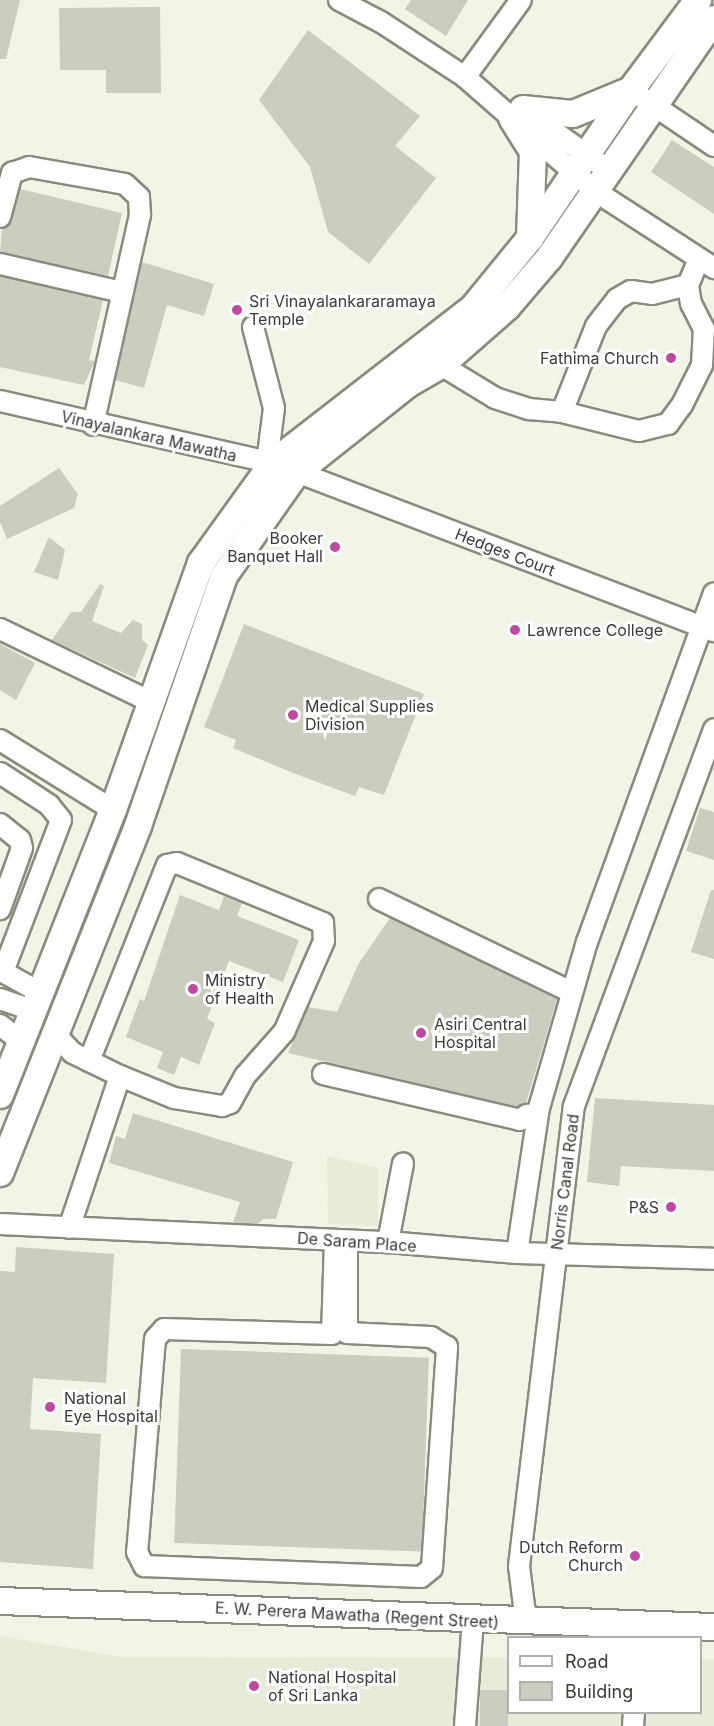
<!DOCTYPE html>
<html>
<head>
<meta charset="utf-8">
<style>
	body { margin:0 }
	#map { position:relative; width:714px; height:1726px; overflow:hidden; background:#f1f5e7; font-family:Inter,sans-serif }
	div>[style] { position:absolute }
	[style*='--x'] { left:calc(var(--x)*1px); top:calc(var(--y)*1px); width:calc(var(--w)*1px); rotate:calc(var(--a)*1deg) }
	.built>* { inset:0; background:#e6ecd7 }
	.building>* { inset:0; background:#cacdc0; transform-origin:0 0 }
	.roads { filter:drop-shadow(2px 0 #888c7f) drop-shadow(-2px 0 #888c7f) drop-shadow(0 2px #888c7f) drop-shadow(0 -2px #888c7f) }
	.minor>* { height:20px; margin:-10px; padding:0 10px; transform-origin:10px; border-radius:10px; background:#fff }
	.major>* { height:26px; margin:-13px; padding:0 13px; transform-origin:13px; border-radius:13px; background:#fff }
	.dots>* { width:16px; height:16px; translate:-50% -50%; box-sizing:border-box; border:3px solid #fff; border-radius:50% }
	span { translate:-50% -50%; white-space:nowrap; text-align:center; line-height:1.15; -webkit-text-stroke:6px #fff; paint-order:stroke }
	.poi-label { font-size:16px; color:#3a3c36 }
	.left { translate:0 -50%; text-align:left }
	.right { translate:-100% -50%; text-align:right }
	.street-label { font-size:16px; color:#3a3c36 }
	.legend { position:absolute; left:507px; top:1636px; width:195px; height:78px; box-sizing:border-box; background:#fff; border:2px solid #b0b1af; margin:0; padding:8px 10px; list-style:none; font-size:18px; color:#3a3c36 }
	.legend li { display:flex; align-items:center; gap:12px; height:30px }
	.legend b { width:30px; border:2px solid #b0b1af }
</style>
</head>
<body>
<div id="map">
	<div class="built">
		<i style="clip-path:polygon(327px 1156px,378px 1168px,378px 1226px,328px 1224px)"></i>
		<i style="clip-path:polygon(0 1636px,122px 1657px,508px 1658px,508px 1712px,700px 1712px,701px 1659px,714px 1659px,714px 1726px,0 1726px)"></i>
	</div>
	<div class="building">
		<i style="clip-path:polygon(0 0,20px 0,6px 59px,0 59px)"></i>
		<i style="clip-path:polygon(411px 0,468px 0,446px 36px,405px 9px)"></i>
		<i style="clip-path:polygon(160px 7px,161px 93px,106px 93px,106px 70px,60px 70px,59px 8px)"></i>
		<i style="clip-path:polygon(308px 30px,420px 116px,395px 146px,436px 178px,369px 264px,328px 232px,310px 167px,259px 100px)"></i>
		<i style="clip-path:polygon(672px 140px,714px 167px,714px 214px,651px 172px)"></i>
		<i style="clip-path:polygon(20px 189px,122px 213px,108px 276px,0 252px,2px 229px,11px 221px)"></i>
		<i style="clip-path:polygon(142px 262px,214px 284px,204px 316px,167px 305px,144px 388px,115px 380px)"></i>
		<i style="clip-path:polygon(0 276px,103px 300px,89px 360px,95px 361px,84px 385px,0 367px)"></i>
		<i style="clip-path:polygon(59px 468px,78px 494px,74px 508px,7px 539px,0 522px,0 506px)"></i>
		<i style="clip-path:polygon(49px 537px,65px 550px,58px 580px,34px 572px)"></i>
		<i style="clip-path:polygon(100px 584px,104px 586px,92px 621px,121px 633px,133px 620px,142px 624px,142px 640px,148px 645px,135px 678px,52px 640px,71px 612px,81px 612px)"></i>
		<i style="clip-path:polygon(244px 624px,424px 694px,384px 795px,359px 787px,355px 796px,293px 773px,233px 748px,236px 740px,204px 727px)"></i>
		<i style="clip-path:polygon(0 644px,35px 663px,16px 700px,0 690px)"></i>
		<i style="clip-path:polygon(700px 808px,714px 812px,714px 860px,686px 851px)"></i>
		<i style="clip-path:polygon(711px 890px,714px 890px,714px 959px,691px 952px)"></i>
		<i style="clip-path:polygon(180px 895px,219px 910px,224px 896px,242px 903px,237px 916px,299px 940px,283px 982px,229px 961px,207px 1019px,215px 1023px,199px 1065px,181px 1057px,174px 1075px,157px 1068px,163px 1052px,126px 1037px,140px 999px,144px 1001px)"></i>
		<i style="clip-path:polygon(390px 918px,557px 999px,526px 1103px,517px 1107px,288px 1053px,308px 1007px,337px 1012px,359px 963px)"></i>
		<i style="clip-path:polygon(595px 1098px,714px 1105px,714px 1171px,621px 1166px,619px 1186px,587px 1182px)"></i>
		<i style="clip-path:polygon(133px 1113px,293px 1162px,276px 1219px,263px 1219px,258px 1224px,233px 1223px,240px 1202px,109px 1163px,116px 1136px,125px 1139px)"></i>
		<i style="clip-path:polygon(16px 1247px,114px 1254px,106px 1383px,33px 1378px,30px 1429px,101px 1434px,93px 1569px,0 1562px,0 1271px,15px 1272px)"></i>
		<i style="left:181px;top:1349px;width:248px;height:194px;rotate:2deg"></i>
		<i style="left:480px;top:1690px;width:28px;height:36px"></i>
	</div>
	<div class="roads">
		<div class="minor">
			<i style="--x:339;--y:0;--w:47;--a:27.6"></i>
			<i style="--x:381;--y:22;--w:100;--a:33.2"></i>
			<i style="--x:465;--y:77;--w:173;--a:41.2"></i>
			<i style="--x:595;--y:191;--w:142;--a:32.9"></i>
			<i style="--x:465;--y:77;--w:95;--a:-54"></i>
			<i style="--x:631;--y:90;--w:100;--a:34"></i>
			<i style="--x:522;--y:109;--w:105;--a:35.3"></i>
			<i style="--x:0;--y:217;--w:46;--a:-74.7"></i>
			<i style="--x:12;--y:173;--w:18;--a:-19"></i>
			<i style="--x:29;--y:167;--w:97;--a:10"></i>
			<i style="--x:125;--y:184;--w:19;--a:43"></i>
			<i style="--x:139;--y:197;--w:18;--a:87"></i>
			<i style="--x:140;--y:215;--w:215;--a:102.6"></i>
			<i style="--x:0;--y:264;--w:125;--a:12.9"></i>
			<i style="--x:253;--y:327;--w:84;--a:75.5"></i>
			<i style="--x:274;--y:408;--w:55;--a:97.3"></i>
			<i style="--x:441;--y:365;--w:63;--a:31.4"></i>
			<i style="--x:495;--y:398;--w:36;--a:18"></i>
			<i style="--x:529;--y:409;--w:33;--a:5"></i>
			<i style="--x:562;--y:412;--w:79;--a:13.9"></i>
			<i style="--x:639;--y:431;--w:30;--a:-14"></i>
			<i style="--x:668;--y:424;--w:24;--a:-54"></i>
			<i style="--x:682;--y:405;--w:45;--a:-63.4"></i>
			<i style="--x:702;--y:365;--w:36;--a:-87"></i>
			<i style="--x:704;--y:329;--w:28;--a:-117"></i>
			<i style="--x:691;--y:304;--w:19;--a:-99"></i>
			<i style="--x:688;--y:285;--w:28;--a:-67"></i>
			<i style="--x:0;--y:401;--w:280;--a:12.8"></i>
			<i style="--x:273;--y:463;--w:472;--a:20.9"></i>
			<i style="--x:562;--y:412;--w:92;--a:-68.4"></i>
			<i style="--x:596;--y:326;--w:34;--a:-52"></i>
			<i style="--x:617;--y:299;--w:16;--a:-30"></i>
			<i style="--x:631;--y:291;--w:21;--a:8"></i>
			<i style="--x:652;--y:294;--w:37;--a:-14"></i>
			<i style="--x:0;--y:629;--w:168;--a:25.8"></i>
			<i style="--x:0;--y:740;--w:133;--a:31.8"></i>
			<i style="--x:0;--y:773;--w:59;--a:33.1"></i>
			<i style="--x:49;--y:805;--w:19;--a:51"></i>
			<i style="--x:61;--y:820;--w:163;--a:110.9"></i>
			<i style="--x:3;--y:972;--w:43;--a:28.9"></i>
			<i style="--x:0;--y:824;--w:26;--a:39"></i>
			<i style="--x:20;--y:840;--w:8;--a:76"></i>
			<i style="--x:22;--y:848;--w:65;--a:109.8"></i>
			<i style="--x:379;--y:899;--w:207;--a:25.8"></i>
			<i style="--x:0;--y:999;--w:36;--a:19"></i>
			<i style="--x:0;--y:1025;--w:28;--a:38"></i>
			<i style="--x:55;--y:1034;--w:26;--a:47"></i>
			<i style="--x:73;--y:1053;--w:52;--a:26.1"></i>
			<i style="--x:120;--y:1076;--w:160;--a:108.5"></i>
			<i style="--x:89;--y:1061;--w:211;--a:-68.3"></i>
			<i style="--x:167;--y:865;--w:10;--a:-11"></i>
			<i style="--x:177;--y:863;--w:158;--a:22.3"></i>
			<i style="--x:323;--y:923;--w:18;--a:87"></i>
			<i style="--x:324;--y:941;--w:99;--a:113.7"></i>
			<i style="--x:284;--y:1032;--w:59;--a:131.6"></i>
			<i style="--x:245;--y:1076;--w:31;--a:119"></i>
			<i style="--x:230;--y:1103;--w:9;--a:159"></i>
			<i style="--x:222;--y:1106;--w:49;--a:-170.5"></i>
			<i style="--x:174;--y:1098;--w:58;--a:-157.8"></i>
			<i style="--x:323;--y:1074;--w:202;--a:13.1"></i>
			<i style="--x:520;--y:1120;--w:9;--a:-36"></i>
			<i style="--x:0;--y:1224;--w:388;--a:2.7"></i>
			<i style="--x:388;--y:1242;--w:129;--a:4.9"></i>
			<i style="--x:517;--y:1253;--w:197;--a:1.7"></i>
			<i style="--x:335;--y:1240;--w:94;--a:91.8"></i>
			<i style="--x:332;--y:1334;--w:168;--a:-178.3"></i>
			<i style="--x:164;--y:1329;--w:13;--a:132"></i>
			<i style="--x:155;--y:1339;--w:214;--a:94.8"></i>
			<i style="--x:137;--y:1552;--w:16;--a:63"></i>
			<i style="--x:144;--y:1566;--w:277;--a:2.3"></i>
			<i style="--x:421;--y:1577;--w:14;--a:-39"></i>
			<i style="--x:432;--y:1568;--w:222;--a:-86.1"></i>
			<i style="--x:447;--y:1347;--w:19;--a:-148"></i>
			<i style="--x:431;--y:1337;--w:84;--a:-177.3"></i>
			<i style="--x:347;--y:1333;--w:92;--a:-90"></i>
			<i style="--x:388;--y:1242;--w:80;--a:-79.2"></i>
			<i style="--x:517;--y:1253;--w:147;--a:-81.4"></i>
			<i style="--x:539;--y:1108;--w:173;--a:-73.9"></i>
			<i style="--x:587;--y:942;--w:371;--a:-70"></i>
			<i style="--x:526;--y:1622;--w:56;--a:-97.1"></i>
			<i style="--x:519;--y:1566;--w:463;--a:-83.2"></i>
			<i style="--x:574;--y:1106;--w:402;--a:-69.6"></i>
			<i style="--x:465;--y:1726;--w:106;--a:-85.7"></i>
			<i style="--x:633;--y:1726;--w:14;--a:-86"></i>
		</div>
		<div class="major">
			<i style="--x:523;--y:109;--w:50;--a:5.7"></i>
			<i style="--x:573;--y:114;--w:63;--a:-22.5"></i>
			<i style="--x:512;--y:118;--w:39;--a:58"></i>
			<i style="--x:533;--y:151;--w:87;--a:92"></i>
			<i style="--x:0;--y:1095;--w:307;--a:-68.4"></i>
			<i style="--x:113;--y:810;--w:262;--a:-70.4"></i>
			<i style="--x:201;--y:563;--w:123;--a:-54.2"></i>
			<i style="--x:273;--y:463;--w:253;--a:-37.8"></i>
			<i style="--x:473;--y:308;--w:90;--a:-50.8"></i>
			<i style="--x:530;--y:238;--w:179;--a:-55.7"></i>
			<i style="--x:631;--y:90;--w:112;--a:-53.3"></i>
			<i style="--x:0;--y:1173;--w:373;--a:-68.3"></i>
			<i style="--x:138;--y:826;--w:264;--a:-71"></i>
			<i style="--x:224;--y:576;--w:127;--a:-54.9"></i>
			<i style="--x:297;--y:472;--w:142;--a:-38.4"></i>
			<i style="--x:408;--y:384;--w:38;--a:-30"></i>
			<i style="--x:441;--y:365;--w:88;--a:-41.3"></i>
			<i style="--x:507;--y:307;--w:65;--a:-49.4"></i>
			<i style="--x:549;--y:258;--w:290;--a:-55.4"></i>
			<i style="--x:0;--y:1601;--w:714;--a:2.09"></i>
		</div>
	</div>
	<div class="dots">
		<i style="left:237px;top:310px;background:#bf49a1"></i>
		<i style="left:671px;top:358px;background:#bf49a1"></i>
		<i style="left:335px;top:547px;background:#bf49a1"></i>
		<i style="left:515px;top:630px;background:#bf49a1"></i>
		<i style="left:293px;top:715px;background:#bf49a1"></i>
		<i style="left:193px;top:989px;background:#bf49a1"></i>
		<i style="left:421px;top:1033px;background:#bf49a1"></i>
		<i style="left:671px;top:1207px;background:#bf49a1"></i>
		<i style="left:50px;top:1407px;background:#bf49a1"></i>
		<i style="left:635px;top:1556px;background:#bf49a1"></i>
		<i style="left:254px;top:1686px;background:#bf49a1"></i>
	</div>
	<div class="poi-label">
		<span class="left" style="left:249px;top:310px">Sri Vinayalankararamaya<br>Temple</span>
		<span class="right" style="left:659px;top:358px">Fathima Church</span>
		<span class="right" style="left:323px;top:547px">Booker<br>Banquet Hall</span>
		<span class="left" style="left:527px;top:630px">Lawrence College</span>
		<span class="left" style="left:305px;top:715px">Medical Supplies<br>Division</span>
		<span class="left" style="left:205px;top:989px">Ministry<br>of Health</span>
		<span class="left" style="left:434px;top:1033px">Asiri Central<br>Hospital</span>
		<span class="right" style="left:659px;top:1207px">P&amp;S</span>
		<span class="left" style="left:64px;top:1407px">National<br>Eye Hospital</span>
		<span class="right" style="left:623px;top:1556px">Dutch Reform<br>Church</span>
		<span class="left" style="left:268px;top:1686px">National Hospital<br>of Sri Lanka</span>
	</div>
	<div class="street-label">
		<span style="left:149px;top:436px;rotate:13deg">Vinayalankara Mawatha</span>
		<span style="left:505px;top:552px;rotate:21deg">Hedges Court</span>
		<span style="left:565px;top:1182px;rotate:-83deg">Norris Canal Road</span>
		<span style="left:357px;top:1242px;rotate:4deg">De Saram Place</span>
		<span style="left:357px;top:1615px;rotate:3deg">E. W. Perera Mawatha (Regent Street)</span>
	</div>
	<ul class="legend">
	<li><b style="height:8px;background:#fff"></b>Road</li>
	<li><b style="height:16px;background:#cacdc0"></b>Building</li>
	</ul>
</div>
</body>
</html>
